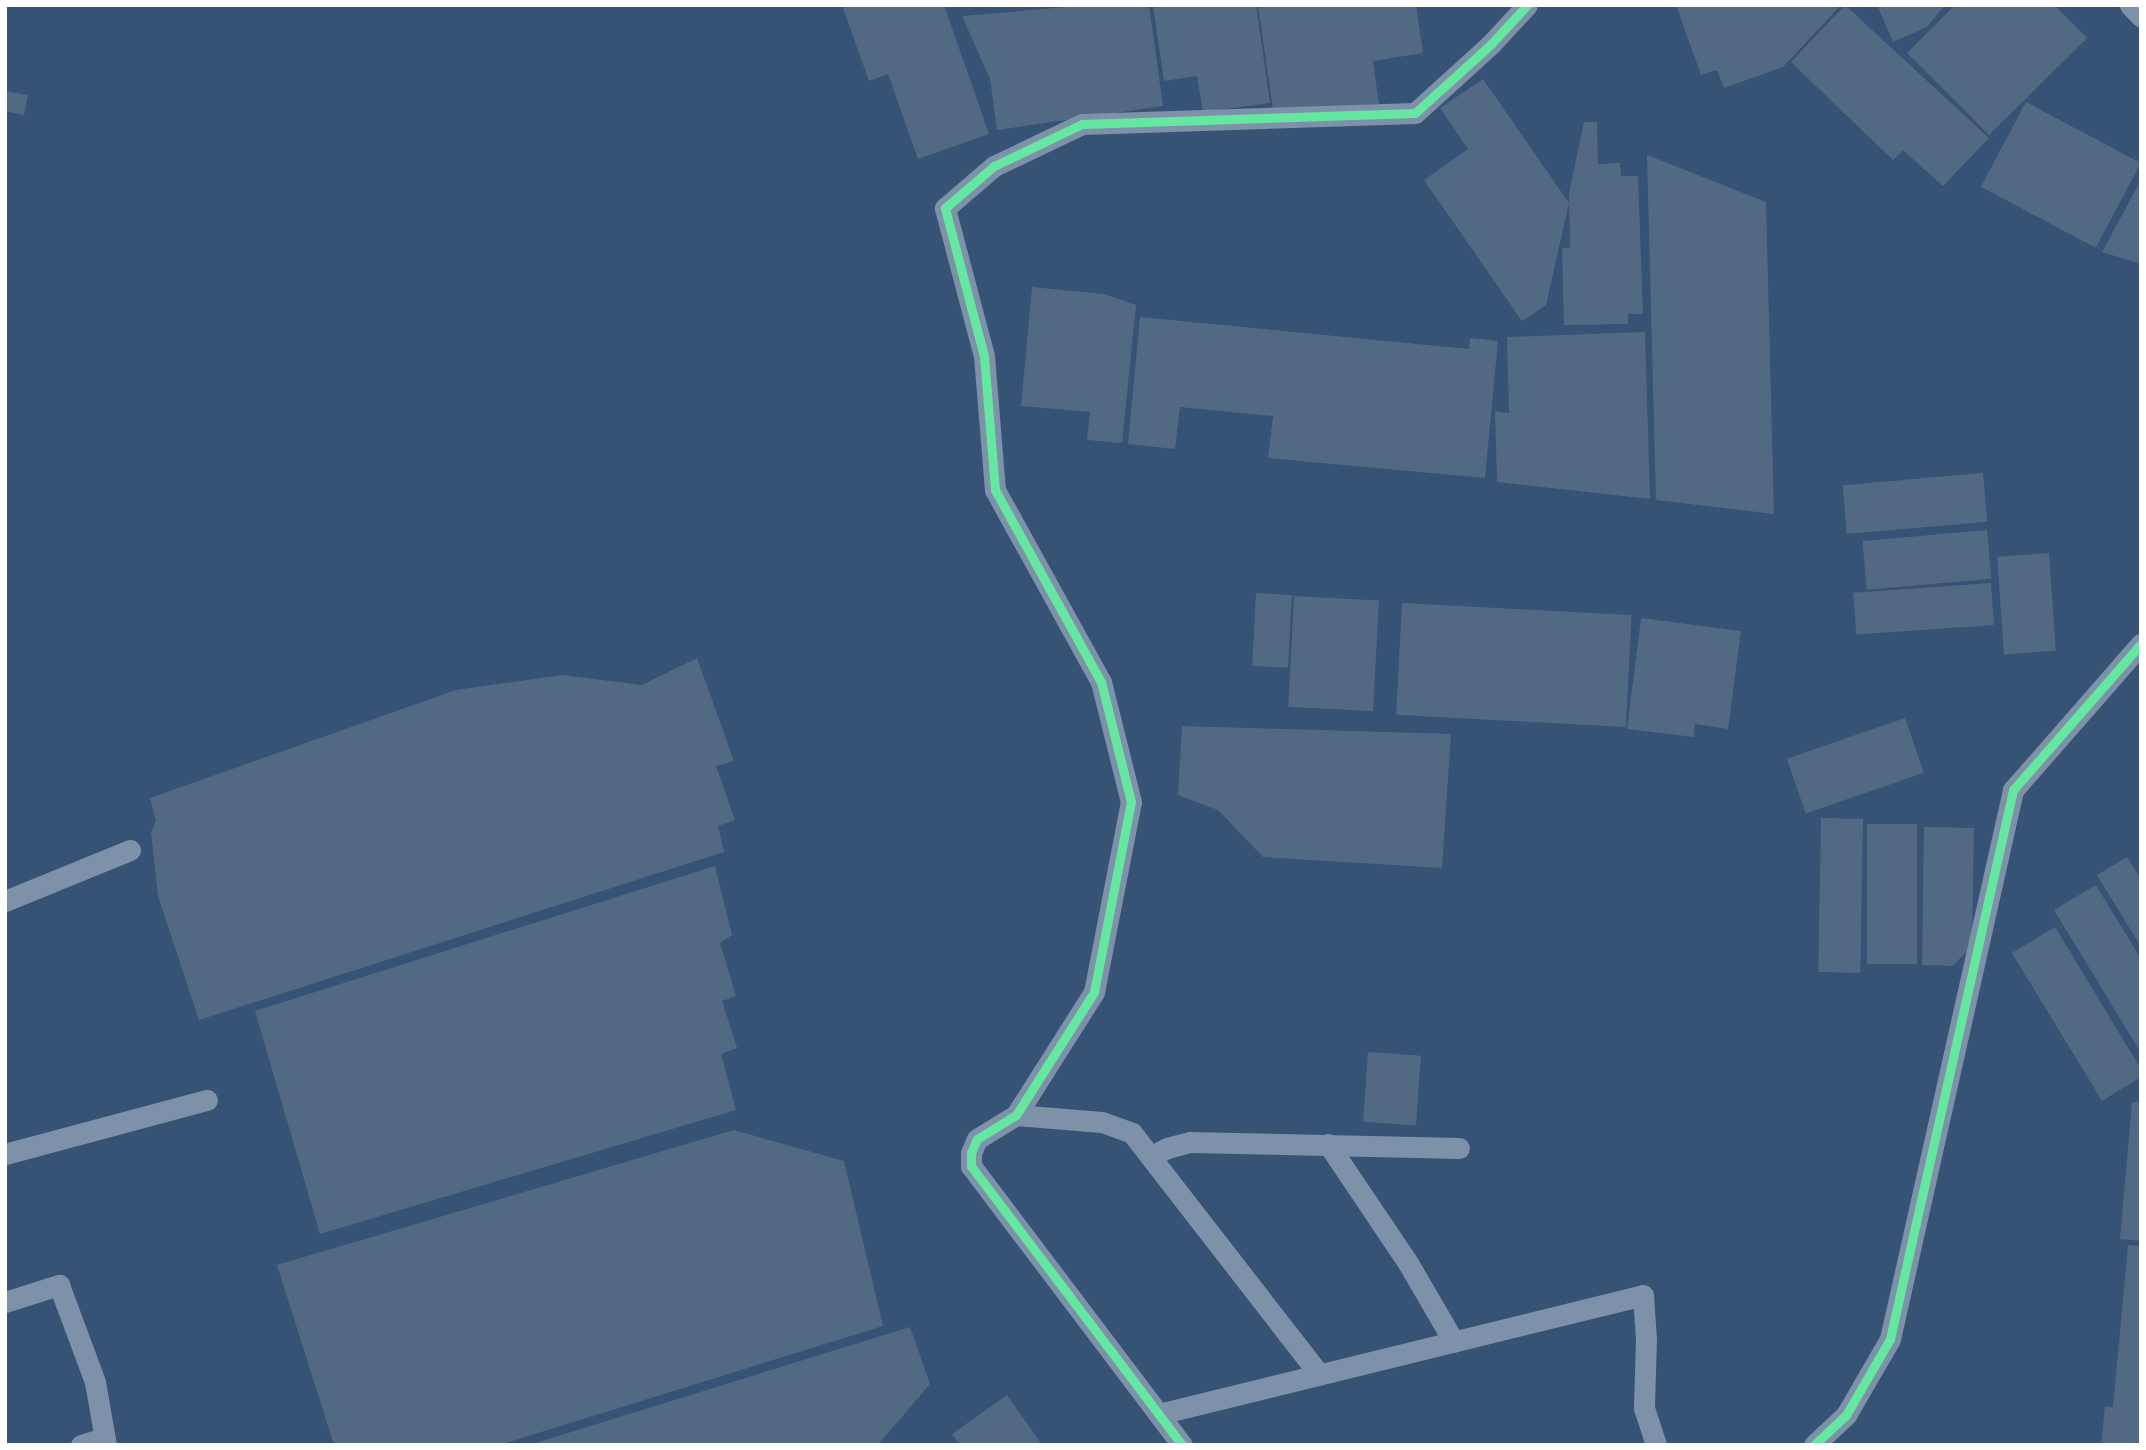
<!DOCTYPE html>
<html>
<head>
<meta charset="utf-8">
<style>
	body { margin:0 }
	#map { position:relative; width:2146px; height:1450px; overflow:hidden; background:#365274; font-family:Montserrat,sans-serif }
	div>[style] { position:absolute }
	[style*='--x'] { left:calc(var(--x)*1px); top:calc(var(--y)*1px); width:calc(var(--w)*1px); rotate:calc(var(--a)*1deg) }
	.building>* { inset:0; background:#526984; transform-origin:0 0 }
	.minor>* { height:21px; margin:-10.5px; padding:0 10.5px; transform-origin:10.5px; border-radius:10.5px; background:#7d92a8 }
	.cycleway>* { height:9px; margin:-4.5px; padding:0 4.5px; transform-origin:4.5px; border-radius:4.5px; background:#66e7a1 }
	span { translate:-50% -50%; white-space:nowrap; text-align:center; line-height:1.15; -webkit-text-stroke:6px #1b4f8f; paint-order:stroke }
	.frame { position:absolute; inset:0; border:7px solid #fff; pointer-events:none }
</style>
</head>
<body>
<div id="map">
	<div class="building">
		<i style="clip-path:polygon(842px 5px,944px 5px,989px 134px,918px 159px,888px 74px,869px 81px)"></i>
		<i style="clip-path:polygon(1090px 5px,1149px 5px,1163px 106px,997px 130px,990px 79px,962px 16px)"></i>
		<i style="clip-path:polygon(1153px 5px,1256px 5px,1270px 103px,1203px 112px,1197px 76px,1164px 81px)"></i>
		<i style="clip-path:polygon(1258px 5px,1416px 5px,1423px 53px,1373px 61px,1379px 104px,1273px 110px)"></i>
		<i style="clip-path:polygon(1676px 5px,1841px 5px,1783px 67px,1724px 88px,1717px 70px,1701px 75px)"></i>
		<i style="clip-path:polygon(1845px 5px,1989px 138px,1943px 186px,1903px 150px,1893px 160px,1791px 62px)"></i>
		<i style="clip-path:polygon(1877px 5px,1945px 5px,1927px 27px,1893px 42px)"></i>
		<i style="clip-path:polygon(1955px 5px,2054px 5px,2087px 38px,1989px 135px,1907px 53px)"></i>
		<i style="clip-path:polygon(1483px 79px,1569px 203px,1546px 305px,1522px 321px,1424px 180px,1468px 149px,1440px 108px)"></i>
		<i style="clip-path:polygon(5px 91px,28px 95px,24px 115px,5px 111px)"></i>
		<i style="left:2026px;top:102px;width:130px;height:96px;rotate:28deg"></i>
		<i style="clip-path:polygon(1584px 122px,1597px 122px,1598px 164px,1620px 163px,1621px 176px,1638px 176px,1643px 314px,1628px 314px,1628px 324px,1564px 325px,1562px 248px,1570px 248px,1569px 193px)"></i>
		<i style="clip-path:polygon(1647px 155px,1766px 202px,1774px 514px,1656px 500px)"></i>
		<i style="clip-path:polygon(2141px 180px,2141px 264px,2102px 252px)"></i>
		<i style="clip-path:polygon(1032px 287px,1104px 294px,1136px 305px,1122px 443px,1087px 440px,1090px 412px,1021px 406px)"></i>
		<i style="clip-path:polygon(1140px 317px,1469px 349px,1470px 338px,1498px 341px,1485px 478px,1268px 458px,1273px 416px,1180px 407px,1175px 449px,1128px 444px)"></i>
		<i style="clip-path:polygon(1645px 332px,1650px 499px,1497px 482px,1495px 411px,1509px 413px,1507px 337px)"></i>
		<i style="left:1983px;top:473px;width:49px;height:141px;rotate:85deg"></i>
		<i style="left:1987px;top:530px;width:49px;height:125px;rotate:85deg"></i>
		<i style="left:2049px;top:553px;width:98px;height:52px;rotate:86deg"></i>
		<i style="left:1991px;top:583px;width:42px;height:138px;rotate:86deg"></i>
		<i style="left:1256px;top:593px;width:36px;height:73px;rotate:3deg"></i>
		<i style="left:1294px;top:596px;width:85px;height:111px;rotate:3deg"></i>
		<i style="left:1402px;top:603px;width:230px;height:112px;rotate:3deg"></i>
		<i style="clip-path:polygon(1641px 618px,1741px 631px,1728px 729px,1695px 724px,1694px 737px,1627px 729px)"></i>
		<i style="clip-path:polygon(697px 658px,734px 761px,716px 766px,735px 820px,718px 826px,724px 852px,199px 1020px,158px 896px,151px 832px,156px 821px,150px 798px,456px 690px,562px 675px,642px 685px)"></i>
		<i style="left:1905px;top:718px;width:58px;height:125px;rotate:71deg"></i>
		<i style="clip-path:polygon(1182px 726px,1451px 734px,1442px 868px,1263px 857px,1218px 810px,1178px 795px)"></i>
		<i style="left:1821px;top:818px;width:42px;height:154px;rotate:1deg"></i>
		<i style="left:1867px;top:824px;width:50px;height:140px"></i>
		<i style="clip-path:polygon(1924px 827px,1974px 828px,1972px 947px,1952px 966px,1922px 965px)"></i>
		<i style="clip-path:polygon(2127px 857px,2141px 879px,2141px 947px,2097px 875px)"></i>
		<i style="clip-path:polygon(715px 866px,732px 935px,720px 943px,736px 996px,722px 1001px,737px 1048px,721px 1054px,736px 1110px,320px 1234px,255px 1011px)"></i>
		<i style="clip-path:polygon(2096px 885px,2141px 959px,2141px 1053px,2054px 910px)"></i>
		<i style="clip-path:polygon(2055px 927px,2141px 1069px,2141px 1077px,2102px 1101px,2012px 953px)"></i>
		<i style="left:1368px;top:1052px;width:53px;height:70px;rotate:4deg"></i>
		<i style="clip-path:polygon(2132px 1102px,2141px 1102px,2141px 1241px,2120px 1239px)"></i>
		<i style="clip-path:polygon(734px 1130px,844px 1161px,883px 1326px,499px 1445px,334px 1445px,277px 1265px)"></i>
		<i style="clip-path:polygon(2128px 1245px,2141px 1246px,2141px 1445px,2101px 1445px,2105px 1406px,2113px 1407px)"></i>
		<i style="clip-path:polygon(910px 1327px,930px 1384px,878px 1445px,529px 1445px)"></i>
		<i style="clip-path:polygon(1007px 1395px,1042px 1445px,960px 1445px,952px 1434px)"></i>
	</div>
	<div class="minor">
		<i style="--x:2130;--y:5;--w:16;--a:47"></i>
		<i style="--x:5;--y:901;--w:135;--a:-22.2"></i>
		<i style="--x:1016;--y:1115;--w:86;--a:4.7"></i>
		<i style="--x:1102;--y:1122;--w:32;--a:20"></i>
		<i style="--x:1132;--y:1133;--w:306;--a:52.2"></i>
		<i style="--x:1328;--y:1144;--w:143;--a:56.1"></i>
		<i style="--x:1408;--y:1263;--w:91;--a:59.8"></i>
		<i style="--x:5;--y:1154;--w:209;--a:-15"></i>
		<i style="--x:1152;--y:1156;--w:17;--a:-28"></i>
		<i style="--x:1167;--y:1148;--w:24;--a:-15"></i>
		<i style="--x:1190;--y:1142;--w:269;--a:1.3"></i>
		<i style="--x:5;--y:1302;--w:57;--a:-17.5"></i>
		<i style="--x:59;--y:1285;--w:103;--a:69.6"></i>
		<i style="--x:95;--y:1382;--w:64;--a:80.1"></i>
		<i style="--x:1159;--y:1414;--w:498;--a:-13.8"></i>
		<i style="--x:1643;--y:1295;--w:44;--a:86.1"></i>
		<i style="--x:1646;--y:1339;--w:69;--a:91.7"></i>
		<i style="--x:1644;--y:1408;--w:39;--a:72"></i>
		<i style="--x:81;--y:1445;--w:24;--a:-17"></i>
		<i style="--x:1182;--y:1445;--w:350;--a:-127.1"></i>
		<i style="--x:971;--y:1166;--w:13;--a:-90"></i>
		<i style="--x:971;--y:1153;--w:15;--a:-67"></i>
		<i style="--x:977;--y:1139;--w:46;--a:-31.6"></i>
		<i style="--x:1016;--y:1115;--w:146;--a:-57.6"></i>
		<i style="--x:1094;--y:992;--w:194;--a:-79"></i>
		<i style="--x:1131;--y:802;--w:124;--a:-104"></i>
		<i style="--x:1101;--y:682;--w:219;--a:-118.9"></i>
		<i style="--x:995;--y:490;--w:134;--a:-94.7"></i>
		<i style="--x:984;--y:356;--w:153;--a:-104.8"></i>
		<i style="--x:945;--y:208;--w:65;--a:-40.6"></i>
		<i style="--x:994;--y:166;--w:98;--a:-25.5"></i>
		<i style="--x:1082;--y:124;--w:333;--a:-1.9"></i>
		<i style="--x:1415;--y:113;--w:103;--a:-42.2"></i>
		<i style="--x:1491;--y:44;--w:53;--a:-47.3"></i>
		<i style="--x:1814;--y:1445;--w:44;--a:-43.2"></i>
		<i style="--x:1846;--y:1415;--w:88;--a:-59.9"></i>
		<i style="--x:1890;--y:1339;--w:563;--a:-77.37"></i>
		<i style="--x:2013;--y:790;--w:194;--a:-48.8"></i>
	</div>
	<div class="cycleway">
		<i style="--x:1182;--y:1445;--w:350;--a:-127.1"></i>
		<i style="--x:971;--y:1166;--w:13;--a:-90"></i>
		<i style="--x:971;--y:1153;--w:15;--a:-67"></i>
		<i style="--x:977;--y:1139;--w:46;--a:-31.6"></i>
		<i style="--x:1016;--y:1115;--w:146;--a:-57.6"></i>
		<i style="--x:1094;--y:992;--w:194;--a:-79"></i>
		<i style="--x:1131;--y:802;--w:124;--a:-104"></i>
		<i style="--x:1101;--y:682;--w:219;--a:-118.9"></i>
		<i style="--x:995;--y:490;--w:134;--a:-94.7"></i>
		<i style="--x:984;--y:356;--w:153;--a:-104.8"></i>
		<i style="--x:945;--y:208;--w:65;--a:-40.6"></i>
		<i style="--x:994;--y:166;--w:98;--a:-25.5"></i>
		<i style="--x:1082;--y:124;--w:333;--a:-1.9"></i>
		<i style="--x:1415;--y:113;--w:103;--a:-42.2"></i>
		<i style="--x:1491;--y:44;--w:53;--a:-47.3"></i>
		<i style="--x:1814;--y:1445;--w:44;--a:-43.2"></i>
		<i style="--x:1846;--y:1415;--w:88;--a:-59.9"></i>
		<i style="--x:1890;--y:1339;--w:563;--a:-77.37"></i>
		<i style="--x:2013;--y:790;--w:194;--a:-48.8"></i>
	</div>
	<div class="frame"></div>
</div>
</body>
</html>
